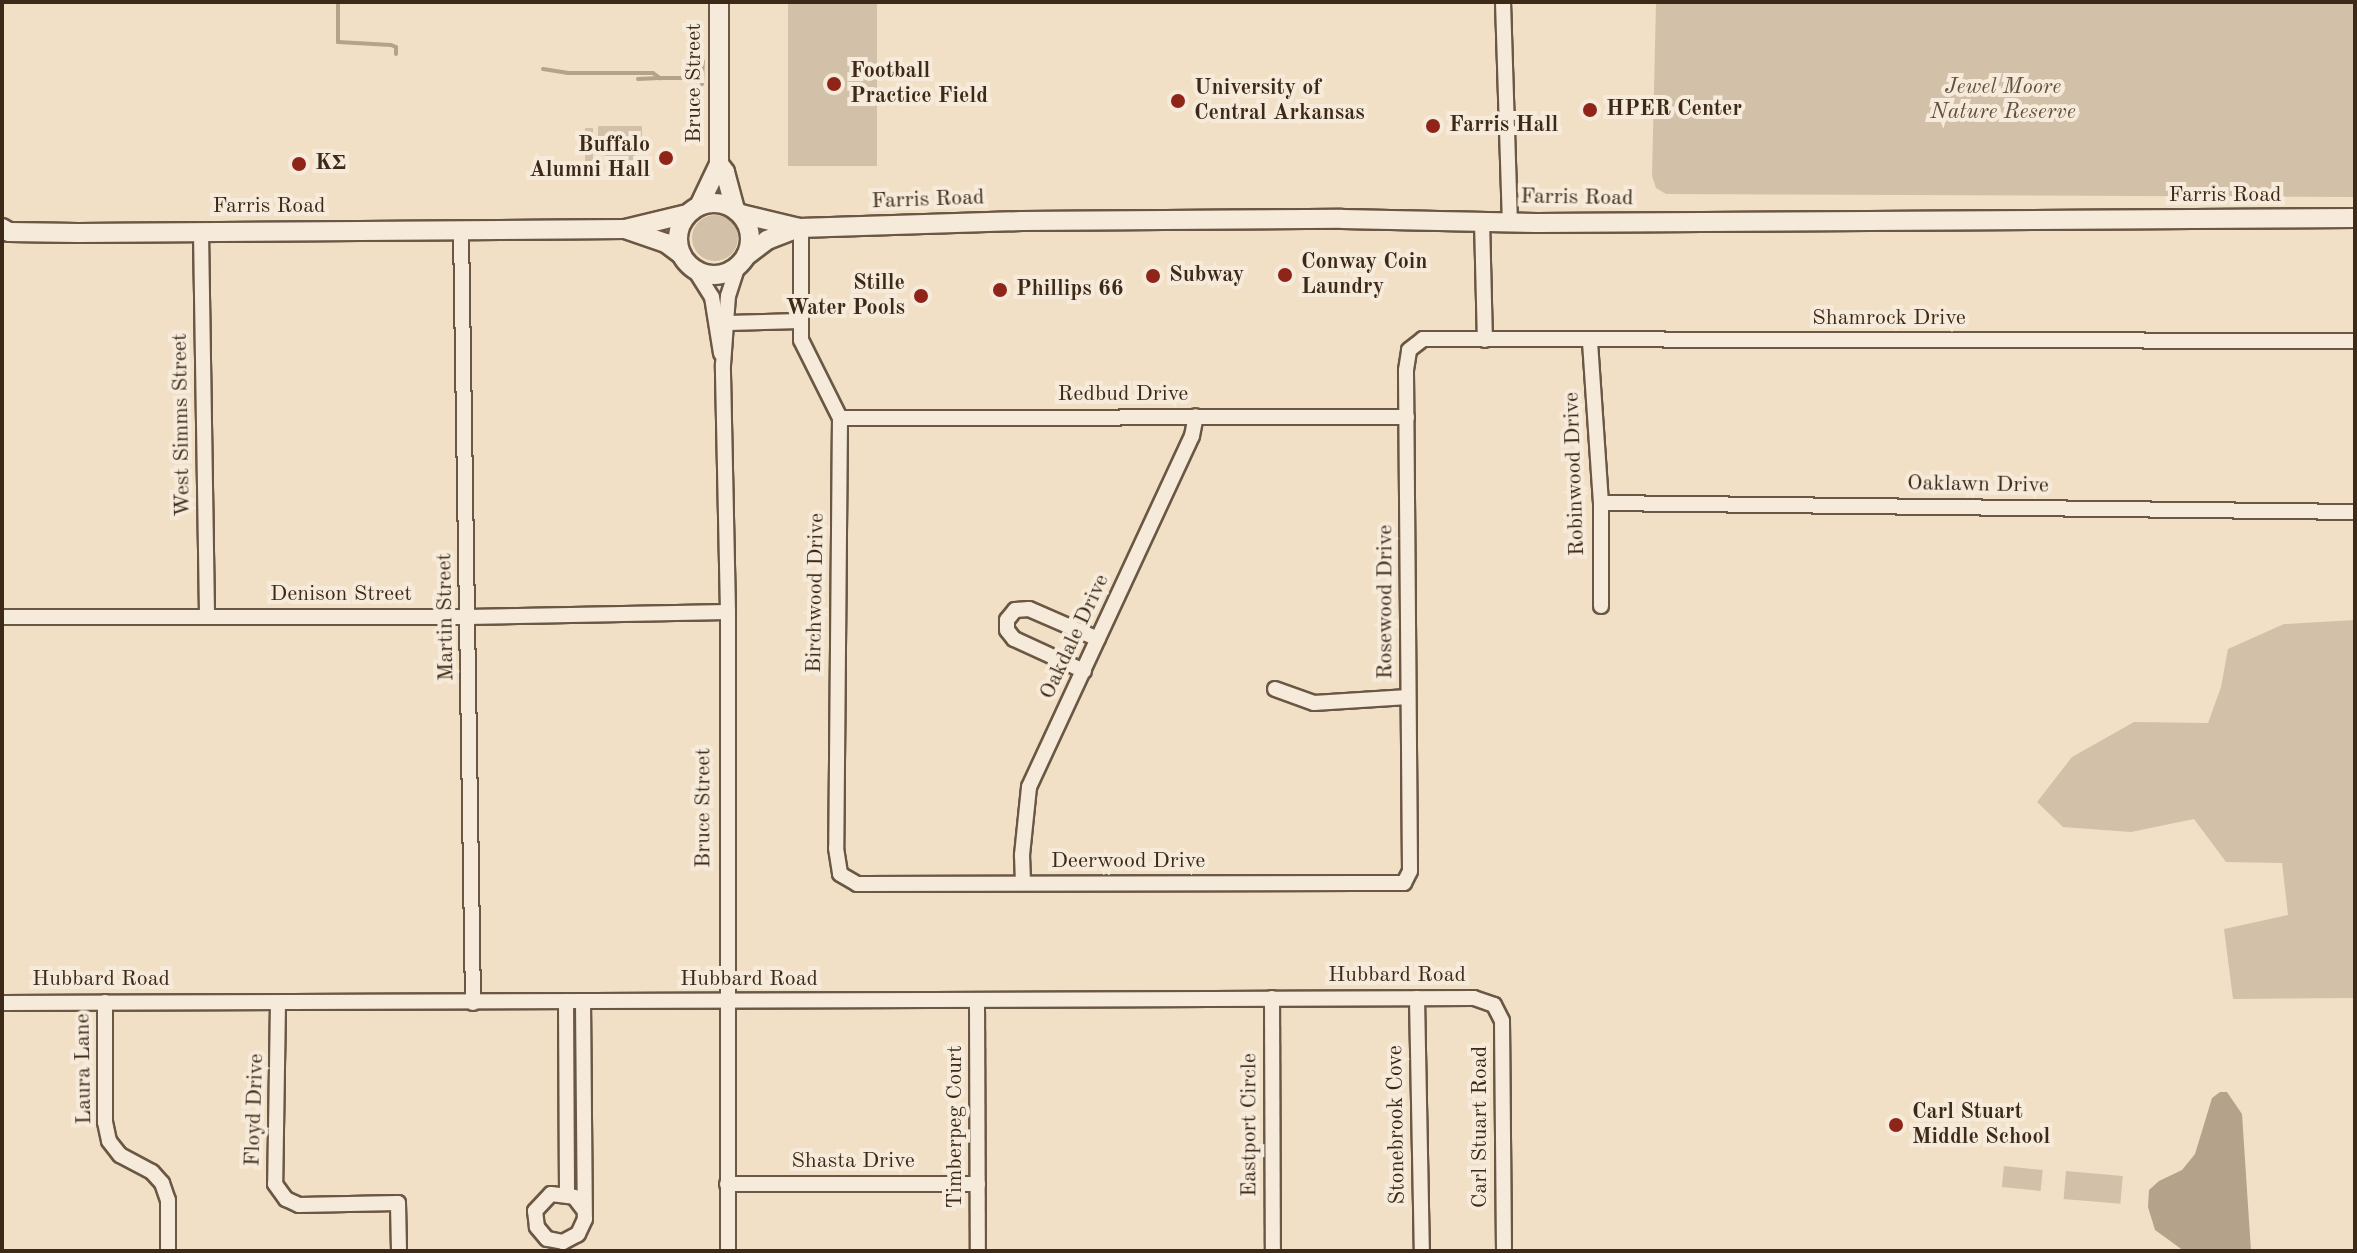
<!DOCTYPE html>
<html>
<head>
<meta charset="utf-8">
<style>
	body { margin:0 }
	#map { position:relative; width:2357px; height:1253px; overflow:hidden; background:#f1e0c6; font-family:"Old Standard TT",serif }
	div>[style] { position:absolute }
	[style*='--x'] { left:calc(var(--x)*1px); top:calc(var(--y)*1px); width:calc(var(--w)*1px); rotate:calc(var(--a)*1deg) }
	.green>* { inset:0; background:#d2c1a8; transform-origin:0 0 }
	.round { border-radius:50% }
	.water>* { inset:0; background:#b4a28b }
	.stream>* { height:4px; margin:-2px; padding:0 2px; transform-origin:2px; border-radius:2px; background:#b4a28b }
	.roads { filter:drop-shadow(2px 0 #6a5744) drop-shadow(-2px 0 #6a5744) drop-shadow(0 2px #6a5744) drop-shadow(0 -2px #6a5744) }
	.minor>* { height:14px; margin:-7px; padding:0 7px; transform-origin:7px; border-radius:7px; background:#f6ebda }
	.tertiary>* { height:18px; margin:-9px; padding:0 9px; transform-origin:9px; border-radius:9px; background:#f6ebda }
	.tertiary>.ring { margin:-9px; padding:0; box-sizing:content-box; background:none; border:18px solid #f6ebda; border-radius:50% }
	.dots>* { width:22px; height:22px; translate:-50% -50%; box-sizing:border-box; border:4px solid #f6ebda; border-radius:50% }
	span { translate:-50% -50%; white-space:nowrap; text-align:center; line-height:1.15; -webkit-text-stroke:8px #f6ebda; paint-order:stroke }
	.poi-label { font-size:22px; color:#3d2918; font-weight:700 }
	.left { translate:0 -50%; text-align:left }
	.right { translate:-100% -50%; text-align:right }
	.street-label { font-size:22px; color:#3d2918 }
	.park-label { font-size:22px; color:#624f3c; font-style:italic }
	.frame { position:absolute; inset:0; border:4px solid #3d2918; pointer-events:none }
</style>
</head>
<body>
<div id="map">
	<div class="green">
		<i style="left:788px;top:2px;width:89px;height:164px"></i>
		<i style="clip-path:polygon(1656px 2px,2355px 2px,2355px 197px,1666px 194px,1656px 188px,1652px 176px)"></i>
		<i style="clip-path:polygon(598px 126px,642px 126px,642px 146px,635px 146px,635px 160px,605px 160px,605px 147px,598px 146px)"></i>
		<i style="left:585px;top:128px;width:8px;height:34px"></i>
		<i class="round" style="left:692px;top:215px;width:46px;height:46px"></i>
		<i style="clip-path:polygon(2355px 620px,2355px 998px,2233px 999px,2224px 929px,2288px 915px,2282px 863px,2226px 862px,2194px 819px,2131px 832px,2063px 827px,2037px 802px,2072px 757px,2134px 722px,2208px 723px,2221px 687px,2228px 649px,2284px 624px)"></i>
		<i style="left:2004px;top:1166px;width:39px;height:21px;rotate:6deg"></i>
		<i style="left:2066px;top:1171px;width:57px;height:28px;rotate:5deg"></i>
	</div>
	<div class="water">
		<i style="clip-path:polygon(2220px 1092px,2227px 1092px,2242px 1114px,2251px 1251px,2184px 1251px,2155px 1230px,2148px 1207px,2149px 1190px,2159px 1181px,2182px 1170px,2195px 1154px,2212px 1098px)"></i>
	</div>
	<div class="stream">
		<i style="--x:338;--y:2;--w:40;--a:90"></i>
		<i style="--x:338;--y:42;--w:53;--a:3.2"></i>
		<i style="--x:391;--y:45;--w:5;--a:22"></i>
		<i style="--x:396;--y:47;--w:7;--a:90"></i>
		<i style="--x:543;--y:69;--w:24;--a:9"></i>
		<i style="--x:567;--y:73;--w:86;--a:0"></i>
		<i style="--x:653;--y:73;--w:9;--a:36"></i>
		<i style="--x:660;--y:78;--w:37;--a:0"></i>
		<i style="--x:638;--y:79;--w:21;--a:-3"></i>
		<i style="--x:702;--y:84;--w:23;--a:-88"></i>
	</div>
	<div class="roads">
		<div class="minor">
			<i style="--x:1503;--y:2;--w:220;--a:88.2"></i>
			<i style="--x:1482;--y:220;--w:120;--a:88.6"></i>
			<i style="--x:801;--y:228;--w:112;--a:90"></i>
			<i style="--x:801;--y:340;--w:87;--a:63.4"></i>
			<i style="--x:840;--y:418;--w:430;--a:90.5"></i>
			<i style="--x:836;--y:848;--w:26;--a:81"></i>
			<i style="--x:840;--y:874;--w:20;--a:30"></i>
			<i style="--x:857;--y:884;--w:547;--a:-0.1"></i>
			<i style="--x:1404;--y:883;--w:13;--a:-63"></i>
			<i style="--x:1410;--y:871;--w:501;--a:-90.46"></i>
			<i style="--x:1406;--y:370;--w:20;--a:-81"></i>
			<i style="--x:1409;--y:350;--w:18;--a:-38"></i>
			<i style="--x:1423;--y:339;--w:932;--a:0.12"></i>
			<i style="--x:461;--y:230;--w:773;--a:89.11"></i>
			<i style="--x:201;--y:232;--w:385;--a:89.1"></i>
			<i style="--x:695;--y:270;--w:32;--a:58"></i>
			<i style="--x:712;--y:297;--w:57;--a:80.9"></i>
			<i style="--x:728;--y:323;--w:72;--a:-1.6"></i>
			<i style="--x:1590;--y:342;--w:161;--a:86.1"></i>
			<i style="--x:1601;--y:503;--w:103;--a:90"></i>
			<i style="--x:840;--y:418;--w:567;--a:-0.1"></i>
			<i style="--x:1601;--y:503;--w:754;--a:0.68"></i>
			<i style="--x:2;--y:617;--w:465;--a:0"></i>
			<i style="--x:467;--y:617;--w:261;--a:-1.1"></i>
			<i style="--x:1084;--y:671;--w:77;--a:-155.4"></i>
			<i style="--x:1014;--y:639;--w:11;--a:-128"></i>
			<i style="--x:1007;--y:630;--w:10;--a:-90"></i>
			<i style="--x:1007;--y:620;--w:13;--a:-51"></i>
			<i style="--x:1015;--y:610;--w:14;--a:-4"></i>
			<i style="--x:1029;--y:609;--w:75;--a:23.5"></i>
			<i style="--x:1275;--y:689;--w:41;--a:19.7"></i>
			<i style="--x:1314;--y:703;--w:94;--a:-3.7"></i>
			<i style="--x:1023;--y:883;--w:28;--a:-92"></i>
			<i style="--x:1022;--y:855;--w:68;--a:-84.1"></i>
			<i style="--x:1029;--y:787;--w:387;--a:-65.1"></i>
			<i style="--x:1192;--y:436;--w:20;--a:-79"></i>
			<i style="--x:1272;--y:998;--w:253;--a:89.8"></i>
			<i style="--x:1417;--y:998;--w:253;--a:88.9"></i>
			<i style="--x:566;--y:1001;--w:192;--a:89.7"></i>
			<i style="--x:583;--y:1001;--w:218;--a:89.5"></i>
			<i style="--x:585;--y:1219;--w:17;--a:115"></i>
			<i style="--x:578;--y:1234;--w:17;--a:152"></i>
			<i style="--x:563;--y:1242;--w:16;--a:-169"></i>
			<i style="--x:547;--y:1239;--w:16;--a:-130"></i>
			<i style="--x:537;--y:1227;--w:16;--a:-97"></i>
			<i style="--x:535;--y:1211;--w:23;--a:-47"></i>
			<i style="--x:551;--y:1194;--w:23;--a:7"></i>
			<i style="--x:574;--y:1197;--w:16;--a:52"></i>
			<i style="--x:105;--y:1002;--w:120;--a:90"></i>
			<i style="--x:105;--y:1122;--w:19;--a:78"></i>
			<i style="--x:109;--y:1141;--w:18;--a:52"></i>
			<i style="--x:120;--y:1155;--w:36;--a:28"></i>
			<i style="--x:152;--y:1172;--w:15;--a:48"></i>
			<i style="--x:162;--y:1183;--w:18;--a:71"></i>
			<i style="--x:168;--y:1200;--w:51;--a:90"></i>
			<i style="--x:977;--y:1002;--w:249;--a:89.8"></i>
			<i style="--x:2;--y:1003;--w:1472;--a:-0.19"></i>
			<i style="--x:1474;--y:998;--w:21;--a:19"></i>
			<i style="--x:1494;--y:1005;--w:18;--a:63"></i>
			<i style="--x:1502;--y:1021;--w:230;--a:89.5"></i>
			<i style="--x:278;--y:1003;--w:181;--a:90.9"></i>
			<i style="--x:275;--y:1184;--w:19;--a:54"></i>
			<i style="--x:286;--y:1199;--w:14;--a:25"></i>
			<i style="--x:299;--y:1205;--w:99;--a:-1.2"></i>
			<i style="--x:398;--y:1203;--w:48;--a:88.8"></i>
			<i style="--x:727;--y:1184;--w:251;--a:0"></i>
			<i style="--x:728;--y:1251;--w:639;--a:-90"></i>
			<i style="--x:728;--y:612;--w:247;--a:-91.2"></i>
			<i style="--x:723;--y:365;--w:69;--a:-85.9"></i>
			<i style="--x:728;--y:296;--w:29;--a:-72"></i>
		</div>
		<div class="tertiary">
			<i style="--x:719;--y:164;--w:10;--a:53"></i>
			<i style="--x:725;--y:172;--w:38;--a:75"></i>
			<i class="ring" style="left:678px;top:203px;width:54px;height:54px"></i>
			<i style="--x:699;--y:206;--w:47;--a:-64.5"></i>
			<i style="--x:719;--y:164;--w:162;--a:-90"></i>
			<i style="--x:741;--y:214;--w:60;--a:13.6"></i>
			<i style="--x:2;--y:228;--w:8;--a:30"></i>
			<i style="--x:9;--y:232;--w:69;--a:0.8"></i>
			<i style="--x:78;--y:233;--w:547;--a:-0.42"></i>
			<i style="--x:625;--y:229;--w:64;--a:-13.6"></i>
			<i style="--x:625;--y:229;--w:43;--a:18.9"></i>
			<i style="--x:666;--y:243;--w:20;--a:37"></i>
			<i style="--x:746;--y:256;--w:26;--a:-37"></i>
			<i style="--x:767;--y:240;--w:34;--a:-21"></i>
			<i style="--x:799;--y:228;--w:223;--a:-1.8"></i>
			<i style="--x:1022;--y:221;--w:320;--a:-0.4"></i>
			<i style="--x:1342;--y:219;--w:195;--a:1.2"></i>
			<i style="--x:1537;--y:223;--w:818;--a:-0.35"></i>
		</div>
	</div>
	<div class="dots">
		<i style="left:834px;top:84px;background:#8f2418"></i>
		<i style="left:1178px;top:101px;background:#8f2418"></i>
		<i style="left:1590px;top:110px;background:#8f2418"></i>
		<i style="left:1433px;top:126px;background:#8f2418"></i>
		<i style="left:666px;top:158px;background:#8f2418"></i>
		<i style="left:299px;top:164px;background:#8f2418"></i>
		<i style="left:1285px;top:275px;background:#8f2418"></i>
		<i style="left:1153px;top:276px;background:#8f2418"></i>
		<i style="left:1000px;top:290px;background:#8f2418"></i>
		<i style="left:921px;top:296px;background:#8f2418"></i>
		<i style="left:1896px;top:1125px;background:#8f2418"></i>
	</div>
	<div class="poi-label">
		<span class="left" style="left:850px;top:84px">Football<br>Practice Field</span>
		<span class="left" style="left:1194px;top:101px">University of<br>Central Arkansas</span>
		<span class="left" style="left:1606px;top:110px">HPER Center</span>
		<span class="left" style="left:1449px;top:126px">Farris Hall</span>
		<span class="right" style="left:650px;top:158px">Buffalo<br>Alumni Hall</span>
		<span class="left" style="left:315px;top:164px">KΣ</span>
		<span class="left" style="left:1301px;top:275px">Conway Coin<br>Laundry</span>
		<span class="left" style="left:1169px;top:276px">Subway</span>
		<span class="right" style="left:905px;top:296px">Stille<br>Water Pools</span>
		<span class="left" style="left:1016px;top:290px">Phillips 66</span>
		<span class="left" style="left:1912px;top:1125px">Carl Stuart<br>Middle School</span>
	</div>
	<div class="street-label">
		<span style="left:695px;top:83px;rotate:-90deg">Bruce Street</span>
		<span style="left:2225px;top:196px">Farris Road</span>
		<span style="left:1577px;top:198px;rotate:1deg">Farris Road</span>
		<span style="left:928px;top:200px;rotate:-2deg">Farris Road</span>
		<span style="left:269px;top:207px">Farris Road</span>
		<span style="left:1889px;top:319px">Shamrock Drive</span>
		<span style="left:1123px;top:395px">Redbud Drive</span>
		<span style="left:182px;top:425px;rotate:-91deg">West Simms Street</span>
		<span style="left:1575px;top:474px;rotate:-92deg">Robinwood Drive</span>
		<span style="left:1978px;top:485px;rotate:1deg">Oaklawn Drive</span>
		<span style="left:816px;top:593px;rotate:-89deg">Birchwood Drive</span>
		<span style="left:341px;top:595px">Denison Street</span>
		<span style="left:1386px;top:602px;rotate:-90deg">Rosewood Drive</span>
		<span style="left:446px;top:617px;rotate:-91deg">Martin Street</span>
		<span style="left:1075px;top:637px;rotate:-65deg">Oakdale Drive</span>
		<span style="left:704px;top:808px;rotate:-90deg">Bruce Street</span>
		<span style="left:1128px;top:862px">Deerwood Drive</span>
		<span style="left:1397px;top:976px">Hubbard Road</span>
		<span style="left:101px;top:980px">Hubbard Road</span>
		<span style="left:749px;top:980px">Hubbard Road</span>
		<span style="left:84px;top:1069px;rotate:-91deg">Laura Lane</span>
		<span style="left:255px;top:1110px;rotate:-88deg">Floyd Drive</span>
		<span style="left:1250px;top:1125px;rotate:-90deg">Eastport Circle</span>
		<span style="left:1397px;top:1125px;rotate:-91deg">Stonebrook Cove</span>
		<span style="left:956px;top:1127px;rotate:-90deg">Timberpeg Court</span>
		<span style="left:1481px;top:1127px;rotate:-90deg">Carl Stuart Road</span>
		<span style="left:853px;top:1162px">Shasta Drive</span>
	</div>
	<div class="park-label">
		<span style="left:2003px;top:100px">Jewel Moore<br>Nature Reserve</span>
	</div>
	<div class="frame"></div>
</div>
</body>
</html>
